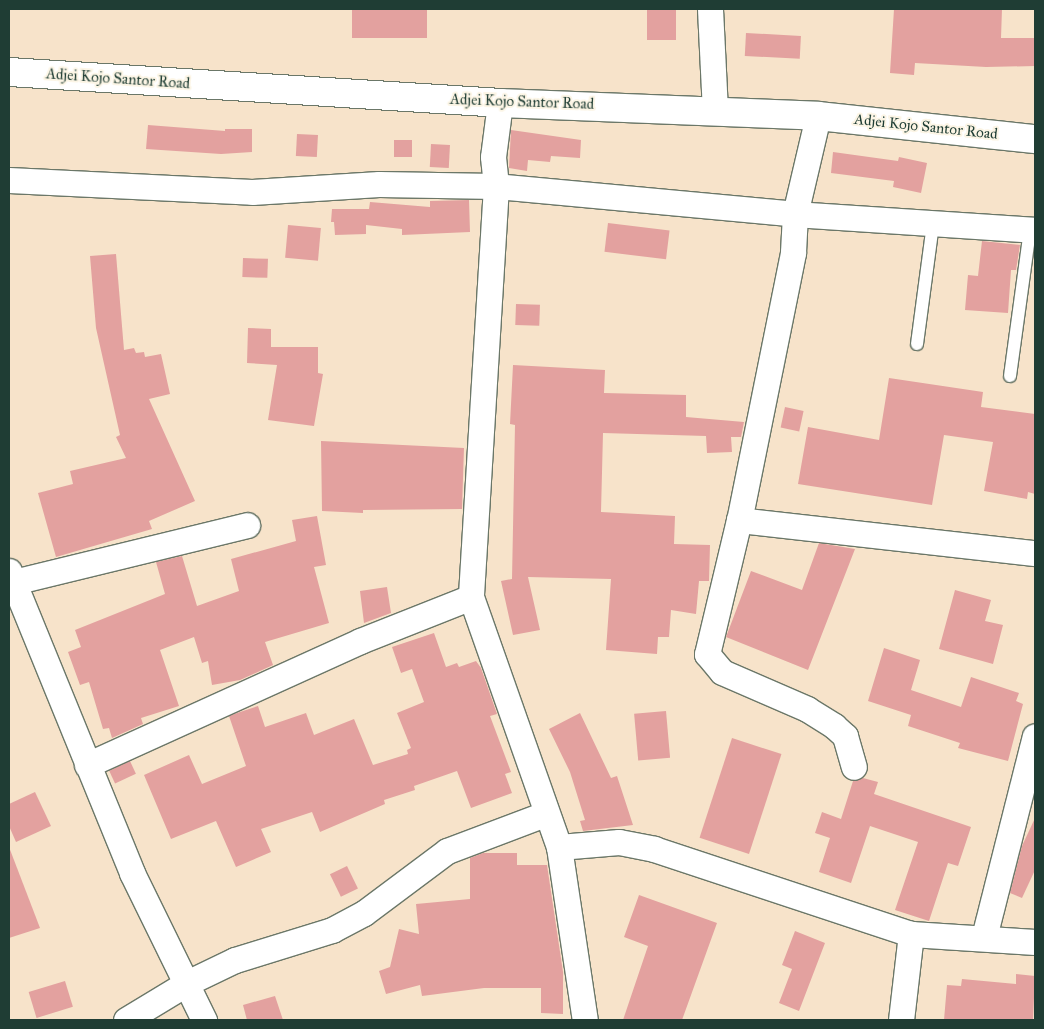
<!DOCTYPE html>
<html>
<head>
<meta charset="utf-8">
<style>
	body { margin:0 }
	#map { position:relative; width:1044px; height:1029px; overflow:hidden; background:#f7e3ca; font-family:"IM FELL Great Primer",serif }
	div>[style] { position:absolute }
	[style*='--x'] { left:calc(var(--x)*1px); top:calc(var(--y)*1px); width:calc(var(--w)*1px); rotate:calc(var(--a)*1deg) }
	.building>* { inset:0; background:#e3a19f; transform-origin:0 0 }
	.roads { filter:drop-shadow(1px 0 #6b7768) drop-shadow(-1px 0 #6b7768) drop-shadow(0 1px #6b7768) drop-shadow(0 -1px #6b7768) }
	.lane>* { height:12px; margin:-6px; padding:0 6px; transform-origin:6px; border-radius:6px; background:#fff }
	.street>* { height:25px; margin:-12.5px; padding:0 12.5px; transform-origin:12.5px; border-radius:12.5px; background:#fff }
	.secondary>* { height:28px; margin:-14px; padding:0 14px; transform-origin:14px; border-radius:14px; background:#fff }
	span { translate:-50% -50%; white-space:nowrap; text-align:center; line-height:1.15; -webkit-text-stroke:4px #fcf5e5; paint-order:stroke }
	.street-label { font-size:15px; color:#1f3d34 }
	.frame { position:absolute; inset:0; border:10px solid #1f3d34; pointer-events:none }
</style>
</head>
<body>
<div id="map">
	<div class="building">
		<i style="left:352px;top:9px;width:75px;height:29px"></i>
		<i style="left:647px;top:9px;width:29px;height:31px"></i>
		<i style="clip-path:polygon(894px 9px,1002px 9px,1001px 38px,1035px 38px,1035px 66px,986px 67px,915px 63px,914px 75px,890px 73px)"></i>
		<i style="left:746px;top:33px;width:55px;height:23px;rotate:3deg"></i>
		<i style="clip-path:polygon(148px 125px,225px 131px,225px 129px,252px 129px,252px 152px,221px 154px,146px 149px)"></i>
		<i style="clip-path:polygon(511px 130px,581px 140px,580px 158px,551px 156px,550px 162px,528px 160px,527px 171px,509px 168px)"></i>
		<i style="left:297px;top:134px;width:21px;height:22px;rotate:3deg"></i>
		<i style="left:394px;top:140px;width:18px;height:17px"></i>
		<i style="left:431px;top:144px;width:19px;height:23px;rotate:3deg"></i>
		<i style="clip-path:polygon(833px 152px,898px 161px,899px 157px,927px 163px,921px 193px,893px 187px,894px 181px,831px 173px)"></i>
		<i style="clip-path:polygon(469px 200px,470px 232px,402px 235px,402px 229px,366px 225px,366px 234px,335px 235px,334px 222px,331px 222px,332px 209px,369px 209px,370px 202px,430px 207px,430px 201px)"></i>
		<i style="left:608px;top:223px;width:62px;height:29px;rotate:7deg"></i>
		<i style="left:288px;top:225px;width:33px;height:33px;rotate:5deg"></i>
		<i style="clip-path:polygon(982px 241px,1020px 245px,1016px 270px,1011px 270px,1008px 313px,965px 310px,968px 275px,978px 276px)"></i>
		<i style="clip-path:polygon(116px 254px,124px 350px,134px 348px,136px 353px,144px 352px,145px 357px,161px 354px,170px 394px,149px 399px,195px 501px,149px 521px,152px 529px,56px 557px,38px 493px,73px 484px,70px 471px,126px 458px,116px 437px,120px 435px,96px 328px,90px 256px)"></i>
		<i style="left:243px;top:258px;width:25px;height:19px;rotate:2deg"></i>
		<i style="left:516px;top:304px;width:24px;height:21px;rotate:2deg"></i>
		<i style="clip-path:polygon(248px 328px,271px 329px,271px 347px,318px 347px,318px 373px,323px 374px,314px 426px,268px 420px,277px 365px,247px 363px)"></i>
		<i style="clip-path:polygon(513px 365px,605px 370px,604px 393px,686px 395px,686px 417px,744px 422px,741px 437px,731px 437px,732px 452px,707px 453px,706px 436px,603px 433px,601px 512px,675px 516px,674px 544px,710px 545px,709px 581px,699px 581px,696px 614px,671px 610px,669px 637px,658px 637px,657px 654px,606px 650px,611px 579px,528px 577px,540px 630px,513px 635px,501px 581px,512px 579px,515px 425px,510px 424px)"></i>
		<i style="clip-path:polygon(889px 378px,983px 392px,981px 407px,1035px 414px,1035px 494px,1028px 492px,1027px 499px,984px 491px,993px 442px,944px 435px,932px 505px,798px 484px,808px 427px,879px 440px)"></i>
		<i style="left:785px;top:407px;width:19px;height:21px;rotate:12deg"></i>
		<i style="clip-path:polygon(321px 441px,464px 448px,462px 509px,363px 510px,363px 513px,322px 511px)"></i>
		<i style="clip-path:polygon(317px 516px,326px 565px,314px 567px,329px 623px,265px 642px,273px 665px,240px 680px,212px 685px,208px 661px,202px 663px,194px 637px,160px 650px,179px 706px,141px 718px,143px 724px,112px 738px,109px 728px,103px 729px,89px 682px,80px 685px,68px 652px,81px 647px,75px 630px,165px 594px,156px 562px,182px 556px,197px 606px,239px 591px,231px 559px,296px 541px,292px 520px)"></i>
		<i style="clip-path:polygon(819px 543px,855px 549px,808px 670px,726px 637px,751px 571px,802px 590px)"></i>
		<i style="clip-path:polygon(387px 587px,391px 613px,364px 623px,360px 591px)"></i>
		<i style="clip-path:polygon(955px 590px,991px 600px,985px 621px,1003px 625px,993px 664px,939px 649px)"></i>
		<i style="clip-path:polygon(434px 633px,446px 667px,457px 663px,459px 667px,476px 661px,481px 668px,497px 714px,490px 716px,511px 772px,505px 774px,512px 793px,471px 808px,457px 771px,414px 786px,415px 790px,384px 800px,385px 804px,320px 832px,312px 812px,261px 829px,271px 852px,236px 867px,216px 821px,171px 839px,144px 775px,189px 755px,202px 784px,246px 766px,229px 716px,237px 713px,258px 706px,265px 727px,306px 713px,314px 735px,354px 719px,373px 765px,408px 754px,407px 750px,411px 748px,397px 713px,424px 702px,412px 669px,401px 673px,392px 647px)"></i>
		<i style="clip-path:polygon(884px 648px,920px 660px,911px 690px,961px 707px,971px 677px,1019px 693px,1016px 701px,1023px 704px,1008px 761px,958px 748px,960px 743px,908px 726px,911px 715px,868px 701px)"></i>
		<i style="left:666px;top:711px;width:47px;height:32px;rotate:85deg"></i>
		<i style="clip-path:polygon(580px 713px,611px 778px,617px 776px,633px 825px,583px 831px,580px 821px,585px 820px,570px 772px,549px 729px)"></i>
		<i style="left:732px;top:738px;width:52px;height:105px;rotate:18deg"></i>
		<i style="left:130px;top:761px;width:14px;height:23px;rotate:65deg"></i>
		<i style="clip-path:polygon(863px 778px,878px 782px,874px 794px,971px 827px,958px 866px,948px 863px,929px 921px,895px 910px,918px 842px,870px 826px,851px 883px,819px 872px,830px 838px,815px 833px,822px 812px,841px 819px,853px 781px)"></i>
		<i style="clip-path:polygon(35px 792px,51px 826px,16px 842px,9px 826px,9px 804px)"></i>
		<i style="clip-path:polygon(1035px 818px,1035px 870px,1022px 898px,1010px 893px,1022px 846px)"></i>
		<i style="clip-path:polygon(9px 847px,40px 928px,9px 938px)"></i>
		<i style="clip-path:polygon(483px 853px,517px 853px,517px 865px,547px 865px,563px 972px,563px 1014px,541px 1013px,541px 988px,484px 988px,422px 996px,420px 985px,386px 994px,379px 971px,390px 967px,399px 929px,419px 934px,416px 904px,470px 899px,470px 858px)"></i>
		<i style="left:347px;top:866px;width:25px;height:19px;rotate:64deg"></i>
		<i style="clip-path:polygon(639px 895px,717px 923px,682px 1020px,623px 1020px,648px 946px,624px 937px)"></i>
		<i style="clip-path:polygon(795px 931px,825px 943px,799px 1011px,779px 1003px,792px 969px,782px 965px)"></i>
		<i style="clip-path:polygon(1016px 974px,1035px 976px,1033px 1020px,944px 1020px,947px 985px,961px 986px,962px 979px,1016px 984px)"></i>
		<i style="left:65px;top:981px;width:27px;height:38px;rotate:73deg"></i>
		<i style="clip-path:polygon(275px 996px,283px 1020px,247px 1020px,243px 1005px)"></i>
	</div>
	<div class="roads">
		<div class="lane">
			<i style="--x:917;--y:344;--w:121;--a:-82.4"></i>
			<i style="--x:1010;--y:376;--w:147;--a:-82.2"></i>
		</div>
		<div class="street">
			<i style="--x:710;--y:9;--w:102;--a:87.2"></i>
			<i style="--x:500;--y:103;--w:54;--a:97.4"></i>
			<i style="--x:493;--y:157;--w:29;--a:84"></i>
			<i style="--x:496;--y:186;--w:412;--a:93.5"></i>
			<i style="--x:471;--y:597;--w:265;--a:70.6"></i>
			<i style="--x:559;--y:847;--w:175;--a:81.5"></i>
			<i style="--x:818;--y:116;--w:101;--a:103.2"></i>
			<i style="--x:795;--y:214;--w:39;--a:93"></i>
			<i style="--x:793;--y:253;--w:272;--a:101.4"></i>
			<i style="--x:739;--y:520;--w:138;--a:103.4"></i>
			<i style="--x:707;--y:654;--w:23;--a:50"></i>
			<i style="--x:722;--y:672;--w:93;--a:23.5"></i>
			<i style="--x:807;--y:709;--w:32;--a:32"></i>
			<i style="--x:834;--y:726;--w:15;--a:42"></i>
			<i style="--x:845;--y:736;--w:32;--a:74"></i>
			<i style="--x:9;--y:180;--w:243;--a:2.8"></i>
			<i style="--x:252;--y:192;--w:127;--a:-3.6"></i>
			<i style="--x:379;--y:184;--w:117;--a:1"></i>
			<i style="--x:496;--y:186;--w:300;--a:5.3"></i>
			<i style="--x:795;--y:214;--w:241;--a:3.8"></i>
			<i style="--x:739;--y:520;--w:298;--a:6.4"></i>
			<i style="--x:9;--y:571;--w:326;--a:67.8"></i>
			<i style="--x:132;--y:873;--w:164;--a:63.9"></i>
			<i style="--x:14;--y:582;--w:240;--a:-13.7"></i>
			<i style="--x:87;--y:765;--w:300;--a:-24.4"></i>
			<i style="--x:360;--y:641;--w:119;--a:-21.6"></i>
			<i style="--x:559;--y:847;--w:60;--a:-4.8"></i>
			<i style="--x:619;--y:842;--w:36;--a:11"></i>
			<i style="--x:654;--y:849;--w:271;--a:18.3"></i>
			<i style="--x:911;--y:934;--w:124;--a:3.7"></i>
			<i style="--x:984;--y:937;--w:207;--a:-75.8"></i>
			<i style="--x:126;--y:1020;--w:71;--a:-31.2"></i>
			<i style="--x:187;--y:983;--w:53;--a:-25.6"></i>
			<i style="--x:235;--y:960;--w:102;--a:-17.2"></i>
			<i style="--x:332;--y:930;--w:36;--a:-28"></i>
			<i style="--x:364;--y:913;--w:104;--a:-36.8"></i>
			<i style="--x:447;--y:851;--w:105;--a:-20.7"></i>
			<i style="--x:901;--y:1020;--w:87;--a:-83.4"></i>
		</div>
		<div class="secondary">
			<i style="--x:9;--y:72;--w:492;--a:3.6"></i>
			<i style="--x:500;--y:103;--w:318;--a:2.3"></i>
			<i style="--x:818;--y:116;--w:218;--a:6.1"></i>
		</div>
	</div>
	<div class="street-label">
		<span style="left:118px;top:79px;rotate:4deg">Adjei Kojo Santor Road</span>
		<span style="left:522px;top:102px;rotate:2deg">Adjei Kojo Santor Road</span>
		<span style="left:926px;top:127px;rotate:6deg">Adjei Kojo Santor Road</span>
	</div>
	<div class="frame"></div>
</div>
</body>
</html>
